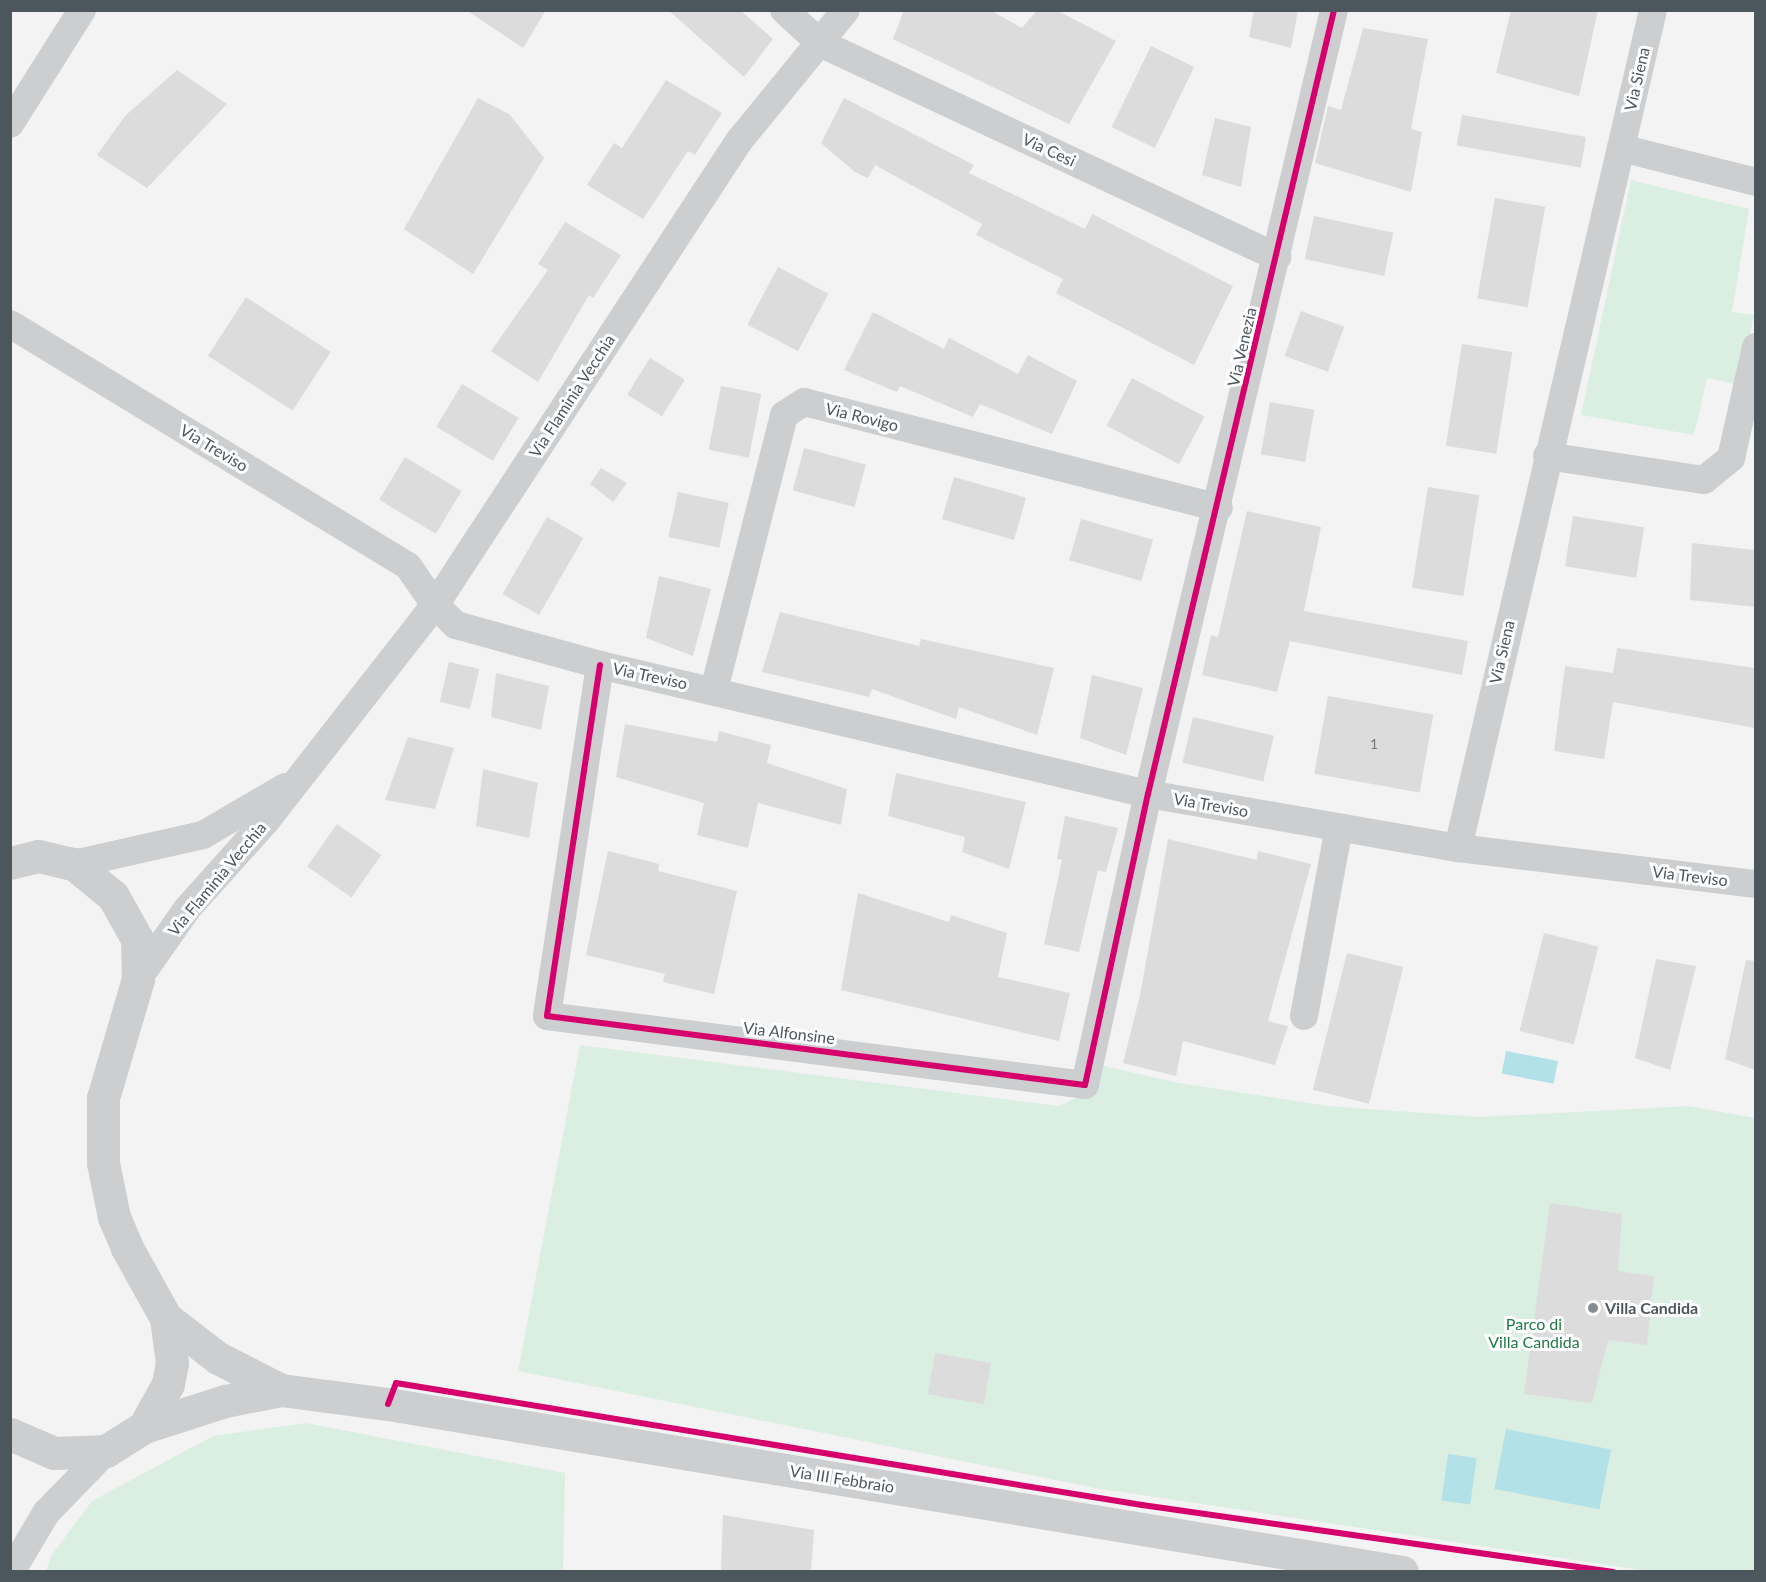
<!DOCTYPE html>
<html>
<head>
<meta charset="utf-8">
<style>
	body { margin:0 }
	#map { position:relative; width:1766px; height:1582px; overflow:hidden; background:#f3f3f3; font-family:Lato,sans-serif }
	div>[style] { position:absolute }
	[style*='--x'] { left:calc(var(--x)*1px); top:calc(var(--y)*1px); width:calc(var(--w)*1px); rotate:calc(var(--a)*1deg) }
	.green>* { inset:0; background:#daefe1 }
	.water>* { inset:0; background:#b3e1e8; transform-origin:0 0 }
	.building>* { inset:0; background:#dcdcdd; transform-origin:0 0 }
	.minor>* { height:28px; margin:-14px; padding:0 14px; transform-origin:14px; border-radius:14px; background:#ccced0 }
	.secondary>* { height:33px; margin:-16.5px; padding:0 16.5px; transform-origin:16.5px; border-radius:16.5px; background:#ccced0 }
	.cycleway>* { height:6px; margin:-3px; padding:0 3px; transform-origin:3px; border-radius:3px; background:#d6006c }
	.dots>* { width:16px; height:16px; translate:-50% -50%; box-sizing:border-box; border:3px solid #fff; border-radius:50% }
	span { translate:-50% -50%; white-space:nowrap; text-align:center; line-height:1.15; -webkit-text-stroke:6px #fff; paint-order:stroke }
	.number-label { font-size:14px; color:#70787e }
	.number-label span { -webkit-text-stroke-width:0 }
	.street-label { font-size:16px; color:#4b565d }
	.poi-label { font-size:16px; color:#4b565d; font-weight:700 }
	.left { translate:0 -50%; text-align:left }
	.park-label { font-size:16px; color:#217947 }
	.frame { position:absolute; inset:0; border:12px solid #4b565d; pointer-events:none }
</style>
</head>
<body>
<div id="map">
	<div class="green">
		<i style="clip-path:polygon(1631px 180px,1749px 209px,1732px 312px,1754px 315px,1739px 385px,1707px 378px,1694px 435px,1581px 415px)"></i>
		<i style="clip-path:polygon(580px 1045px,1059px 1106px,1088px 1092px,1099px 1065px,1179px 1083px,1328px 1106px,1479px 1117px,1688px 1106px,1755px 1118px,1755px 1571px,1647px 1571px,1095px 1488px,518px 1371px)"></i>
		<i style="clip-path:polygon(306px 1423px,565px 1473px,563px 1571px,46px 1571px,51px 1556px,92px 1501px,213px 1436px)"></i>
	</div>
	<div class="water">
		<i style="left:1506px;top:1051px;width:53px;height:23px;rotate:11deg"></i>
		<i style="left:1506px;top:1429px;width:107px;height:61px;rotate:11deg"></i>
		<i style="left:1448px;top:1454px;width:29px;height:47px;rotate:8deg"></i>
	</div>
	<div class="building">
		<i style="clip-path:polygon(466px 10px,546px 10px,523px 48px)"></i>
		<i style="clip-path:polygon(668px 10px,740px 10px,773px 39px,744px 77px)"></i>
		<i style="clip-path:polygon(904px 10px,990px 10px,1022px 28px,1037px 10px,1056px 10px,1116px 41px,1069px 124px,893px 39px)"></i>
		<i style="clip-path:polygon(1254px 10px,1298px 10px,1291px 48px,1249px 37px)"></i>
		<i style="clip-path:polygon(1511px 10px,1598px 10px,1579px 96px,1496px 73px)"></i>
		<i style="clip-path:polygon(1363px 28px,1428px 39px,1411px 129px,1422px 132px,1411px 192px,1315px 163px,1328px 106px,1341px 110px)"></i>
		<i style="left:1151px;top:46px;width:48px;height:90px;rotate:26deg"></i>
		<i style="clip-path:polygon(177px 70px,227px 104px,147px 188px,97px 155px,125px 116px)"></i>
		<i style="clip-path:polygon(666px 80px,722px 113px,695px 155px,688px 151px,643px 219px,587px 185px,614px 143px,622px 148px)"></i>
		<i style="clip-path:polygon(478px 98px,509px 114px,544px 158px,473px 274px,404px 229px)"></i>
		<i style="clip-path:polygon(844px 98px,974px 165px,969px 173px,1085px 229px,1092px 214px,1233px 286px,1194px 365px,1056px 293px,1063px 279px,976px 235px,982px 224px,875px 165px,868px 178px,855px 172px,821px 143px)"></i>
		<i style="left:1462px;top:115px;width:126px;height:31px;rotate:10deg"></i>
		<i style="clip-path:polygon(1215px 118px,1251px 127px,1241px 187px,1202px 175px)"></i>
		<i style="left:1495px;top:198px;width:51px;height:102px;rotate:10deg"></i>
		<i style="left:1314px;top:216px;width:81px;height:44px;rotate:12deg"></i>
		<i style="clip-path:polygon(565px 222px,621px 255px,593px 298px,589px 295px,538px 382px,491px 351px,548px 270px,538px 264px)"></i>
		<i style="left:778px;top:267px;width:57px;height:65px;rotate:28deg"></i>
		<i style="left:246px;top:297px;width:101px;height:70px;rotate:33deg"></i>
		<i style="left:1301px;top:311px;width:46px;height:48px;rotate:20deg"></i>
		<i style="clip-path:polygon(873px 312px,944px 349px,949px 338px,1018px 374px,1028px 355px,1077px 381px,1052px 434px,980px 404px,973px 417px,900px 386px,897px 392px,844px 370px)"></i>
		<i style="left:1462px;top:344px;width:51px;height:103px;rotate:9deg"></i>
		<i style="left:650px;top:358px;width:41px;height:43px;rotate:32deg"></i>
		<i style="left:1132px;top:378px;width:82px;height:54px;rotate:28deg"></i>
		<i style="left:462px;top:384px;width:66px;height:50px;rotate:31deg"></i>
		<i style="left:721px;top:386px;width:41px;height:65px;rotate:11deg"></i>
		<i style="left:1270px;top:402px;width:45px;height:53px;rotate:10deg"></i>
		<i style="left:804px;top:448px;width:64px;height:44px;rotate:15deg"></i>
		<i style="left:405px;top:457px;width:66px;height:50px;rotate:31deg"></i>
		<i style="clip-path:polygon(601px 468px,627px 483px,613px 502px,590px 484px)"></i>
		<i style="left:954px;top:477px;width:75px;height:44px;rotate:16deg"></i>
		<i style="left:1428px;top:487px;width:52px;height:102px;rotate:9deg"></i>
		<i style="left:678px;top:492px;width:52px;height:46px;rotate:12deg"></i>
		<i style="clip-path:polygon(1247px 511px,1321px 527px,1304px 611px,1468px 641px,1462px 675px,1290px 641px,1277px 692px,1202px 675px,1211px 635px,1218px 637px)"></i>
		<i style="left:1573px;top:516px;width:72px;height:51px;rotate:9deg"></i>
		<i style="left:547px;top:517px;width:42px;height:89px;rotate:30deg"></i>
		<i style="left:1081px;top:519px;width:75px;height:43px;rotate:16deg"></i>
		<i style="clip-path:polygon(1692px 543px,1755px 550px,1755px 607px,1690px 600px)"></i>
		<i style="clip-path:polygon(659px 576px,711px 589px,693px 656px,646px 638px)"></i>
		<i style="clip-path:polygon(780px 612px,919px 646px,921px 639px,1054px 668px,1037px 735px,959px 707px,956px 719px,872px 689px,869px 697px,762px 672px)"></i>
		<i style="clip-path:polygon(1617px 648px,1755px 668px,1755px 728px,1613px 702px,1604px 759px,1554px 751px,1565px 666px,1613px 673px)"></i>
		<i style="left:449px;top:662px;width:31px;height:41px;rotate:13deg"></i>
		<i style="clip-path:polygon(496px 673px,549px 686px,541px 730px,491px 717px)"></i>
		<i style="clip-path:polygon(1092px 675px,1143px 688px,1126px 755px,1080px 738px)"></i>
		<i style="left:1328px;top:696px;width:107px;height:79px;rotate:10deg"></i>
		<i style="left:1193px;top:717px;width:83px;height:47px;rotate:13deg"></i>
		<i style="clip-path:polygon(625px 724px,717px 742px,719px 731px,771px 745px,767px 763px,847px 789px,841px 825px,758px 803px,748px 848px,697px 835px,704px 803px,616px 777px)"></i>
		<i style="clip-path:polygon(408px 737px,454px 748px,435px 809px,385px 800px)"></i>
		<i style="clip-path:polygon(483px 769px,538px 783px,529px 838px,476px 826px)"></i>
		<i style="clip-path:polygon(896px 773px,1026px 802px,1009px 869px,962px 852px,965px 837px,888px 816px)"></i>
		<i style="clip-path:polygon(1065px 816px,1118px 828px,1106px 872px,1098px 870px,1079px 952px,1044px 944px,1062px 860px,1057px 859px)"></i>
		<i style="left:337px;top:824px;width:54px;height:52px;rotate:35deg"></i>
		<i style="clip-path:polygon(1168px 839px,1257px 860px,1258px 851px,1311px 864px,1268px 1021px,1288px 1026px,1275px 1065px,1183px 1041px,1176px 1076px,1123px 1063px,1140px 995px)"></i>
		<i style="clip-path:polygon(608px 851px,659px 864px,658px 871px,737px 891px,714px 994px,663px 982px,665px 974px,586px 955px)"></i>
		<i style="clip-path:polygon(858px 893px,949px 922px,951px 915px,1007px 933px,998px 977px,1070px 993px,1059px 1041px,841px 990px)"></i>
		<i style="left:1544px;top:933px;width:56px;height:101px;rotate:14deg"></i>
		<i style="left:1347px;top:953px;width:58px;height:141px;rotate:14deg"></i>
		<i style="clip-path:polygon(1656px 959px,1696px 966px,1670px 1070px,1635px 1058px)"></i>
		<i style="clip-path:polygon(1746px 960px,1755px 961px,1755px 1070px,1725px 1059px)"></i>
		<i style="clip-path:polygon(1550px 1203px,1622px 1214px,1618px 1271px,1654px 1276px,1647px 1345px,1608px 1340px,1592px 1403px,1524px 1394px)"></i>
		<i style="left:935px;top:1353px;width:57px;height:42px;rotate:10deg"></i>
		<i style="clip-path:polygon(723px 1515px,814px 1530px,811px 1572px,721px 1570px)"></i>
	</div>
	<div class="minor">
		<i style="--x:784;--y:10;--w:49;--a:42.5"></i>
		<i style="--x:820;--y:43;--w:505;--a:25.09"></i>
		<i style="--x:10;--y:124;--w:135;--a:-57.7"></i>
		<i style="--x:1621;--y:148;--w:139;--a:14.1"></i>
		<i style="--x:10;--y:324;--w:466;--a:31.3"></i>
		<i style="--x:408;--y:566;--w:47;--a:55.3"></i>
		<i style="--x:435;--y:605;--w:29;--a:44"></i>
		<i style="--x:456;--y:625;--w:149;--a:15.5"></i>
		<i style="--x:600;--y:665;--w:563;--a:13.25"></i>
		<i style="--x:1148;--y:794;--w:315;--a:9.9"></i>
		<i style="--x:1458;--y:848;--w:300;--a:6.9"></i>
		<i style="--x:1547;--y:456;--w:159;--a:8.7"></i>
		<i style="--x:1704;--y:480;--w:35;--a:-39"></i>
		<i style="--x:1731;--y:458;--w:114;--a:-77.3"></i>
		<i style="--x:600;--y:665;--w:355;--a:98.6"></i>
		<i style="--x:547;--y:1016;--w:542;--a:7.31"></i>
		<i style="--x:1085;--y:1085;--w:298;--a:-77.8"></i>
		<i style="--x:1148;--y:794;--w:806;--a:-76.65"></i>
		<i style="--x:714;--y:690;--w:284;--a:-75.7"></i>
		<i style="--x:784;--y:415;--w:24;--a:-33"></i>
		<i style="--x:804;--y:402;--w:428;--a:14.3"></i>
		<i style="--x:1458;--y:848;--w:860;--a:-76.9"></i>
		<i style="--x:74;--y:864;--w:132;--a:-12.7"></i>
		<i style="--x:203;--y:835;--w:95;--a:-30.3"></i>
		<i style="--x:138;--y:979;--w:85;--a:-55"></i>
		<i style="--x:187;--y:909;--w:118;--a:-48.1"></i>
		<i style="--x:266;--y:821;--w:274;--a:-52"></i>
		<i style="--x:435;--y:605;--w:555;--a:-56.77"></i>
		<i style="--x:739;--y:141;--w:169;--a:-50.8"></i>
		<i style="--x:1304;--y:1016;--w:191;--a:-79.5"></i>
		<i style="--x:11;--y:1572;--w:69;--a:-59.3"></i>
		<i style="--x:46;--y:1513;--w:86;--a:-45.9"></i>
	</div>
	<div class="secondary">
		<i style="--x:10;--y:863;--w:29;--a:-14"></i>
		<i style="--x:38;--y:856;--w:37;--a:13"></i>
		<i style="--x:74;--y:864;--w:50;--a:39.4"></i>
		<i style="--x:113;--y:896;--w:49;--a:60.8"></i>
		<i style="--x:137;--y:939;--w:40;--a:88.6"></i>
		<i style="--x:138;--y:979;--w:124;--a:106.4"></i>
		<i style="--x:103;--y:1098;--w:65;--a:90"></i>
		<i style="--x:103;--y:1163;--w:55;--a:78.5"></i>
		<i style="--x:114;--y:1217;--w:34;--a:67"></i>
		<i style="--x:127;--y:1248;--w:80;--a:60.9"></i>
		<i style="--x:166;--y:1318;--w:45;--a:82.4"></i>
		<i style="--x:172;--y:1363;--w:21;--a:101"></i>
		<i style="--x:168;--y:1384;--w:49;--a:119.2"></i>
		<i style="--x:144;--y:1427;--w:45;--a:147.7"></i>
		<i style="--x:106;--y:1451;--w:52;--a:177.8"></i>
		<i style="--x:54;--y:1453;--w:48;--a:-156.6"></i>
		<i style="--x:166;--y:1318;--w:66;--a:37.6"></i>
		<i style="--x:218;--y:1358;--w:71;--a:26.9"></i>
		<i style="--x:281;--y:1390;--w:108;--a:7.5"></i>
		<i style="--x:388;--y:1404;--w:1028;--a:9.41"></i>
		<i style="--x:144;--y:1427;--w:85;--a:-17.8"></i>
		<i style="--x:225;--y:1401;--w:57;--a:-11.1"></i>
	</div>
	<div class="cycleway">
		<i style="--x:600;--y:665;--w:355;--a:98.6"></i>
		<i style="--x:547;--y:1016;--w:542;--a:7.31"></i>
		<i style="--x:1085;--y:1085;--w:298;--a:-77.8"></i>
		<i style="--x:1148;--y:794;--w:806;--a:-76.65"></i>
		<i style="--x:388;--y:1404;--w:22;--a:-69"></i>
		<i style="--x:396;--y:1383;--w:756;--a:9.29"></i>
		<i style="--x:1142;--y:1505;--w:476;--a:8.1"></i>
	</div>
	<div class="dots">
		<i style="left:1593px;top:1308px;background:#868d92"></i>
	</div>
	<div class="number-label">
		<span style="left:1374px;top:744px">1</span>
	</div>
	<div class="street-label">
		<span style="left:1637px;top:79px;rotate:-77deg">Via Siena</span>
		<span style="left:1049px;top:150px;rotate:25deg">Via Cesi</span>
		<span style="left:1242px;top:347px;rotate:-77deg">Via Venezia</span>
		<span style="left:572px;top:396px;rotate:-57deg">Via Flaminia Vecchia</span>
		<span style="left:862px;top:417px;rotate:14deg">Via Rovigo</span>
		<span style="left:214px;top:448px;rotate:31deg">Via Treviso</span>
		<span style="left:1502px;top:652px;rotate:-77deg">Via Siena</span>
		<span style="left:650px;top:676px;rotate:12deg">Via Treviso</span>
		<span style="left:1211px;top:805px;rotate:10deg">Via Treviso</span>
		<span style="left:1690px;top:876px;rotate:7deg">Via Treviso</span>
		<span style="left:217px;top:879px;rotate:-50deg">Via Flaminia Vecchia</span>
		<span style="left:789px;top:1033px;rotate:7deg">Via Alfonsine</span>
		<span style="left:842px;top:1479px;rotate:9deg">Via III Febbraio</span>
	</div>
	<div class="poi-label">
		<span class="left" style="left:1605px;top:1308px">Villa Candida</span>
	</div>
	<div class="park-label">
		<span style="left:1534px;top:1333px">Parco di<br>Villa Candida</span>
	</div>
	<div class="frame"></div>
</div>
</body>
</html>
